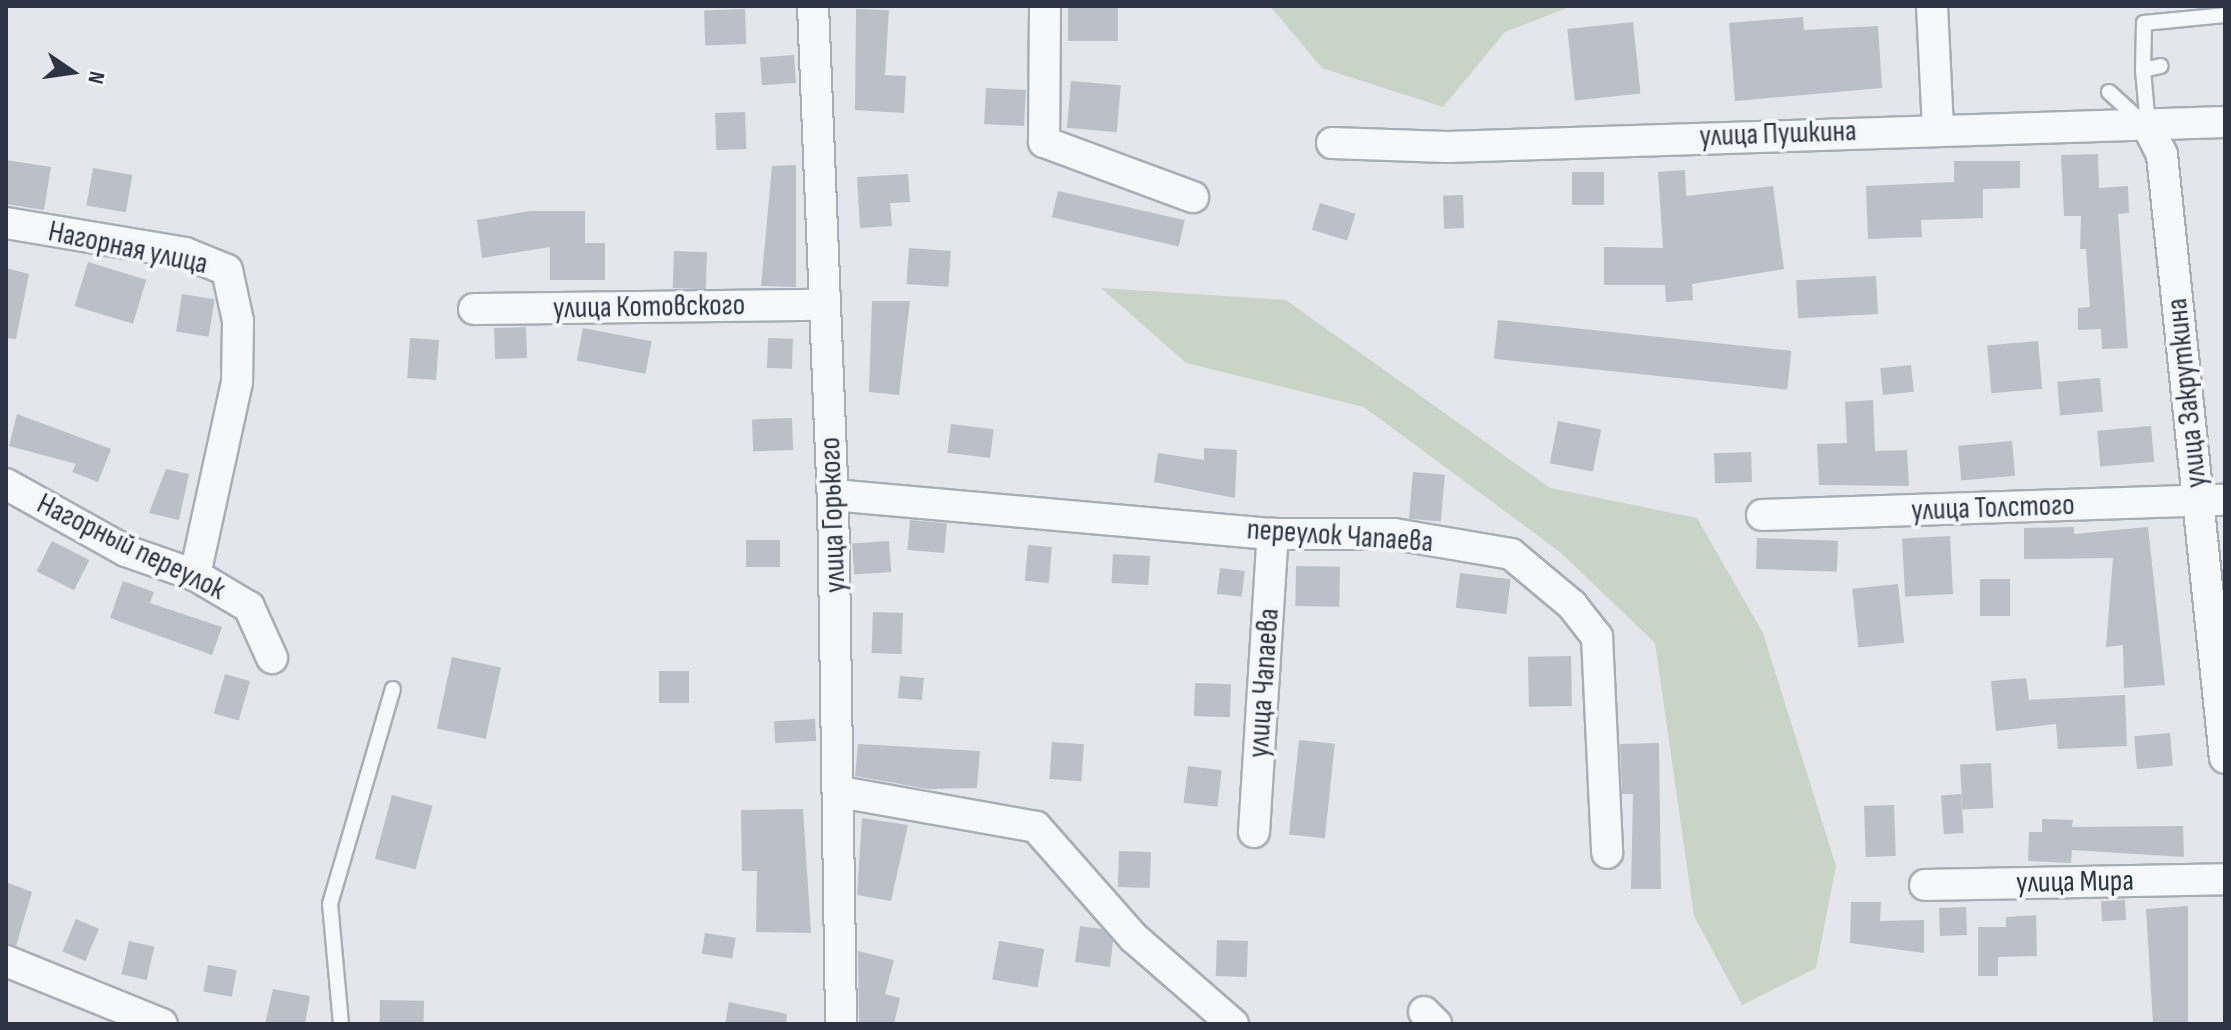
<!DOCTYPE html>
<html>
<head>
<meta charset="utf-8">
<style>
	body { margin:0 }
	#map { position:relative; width:2231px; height:1030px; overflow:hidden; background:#e4e6eb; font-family:"Sofia Sans Condensed",sans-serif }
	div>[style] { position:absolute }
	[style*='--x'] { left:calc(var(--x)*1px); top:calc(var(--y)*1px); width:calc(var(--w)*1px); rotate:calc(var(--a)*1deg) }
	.green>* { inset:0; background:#c8d5c6 }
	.building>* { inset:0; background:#bbbfc8; transform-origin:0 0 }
	.roads { filter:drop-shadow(2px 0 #a9adb5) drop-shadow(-2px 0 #a9adb5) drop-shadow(0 2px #a9adb5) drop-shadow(0 -2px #a9adb5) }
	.service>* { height:14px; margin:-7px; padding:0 7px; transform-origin:7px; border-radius:7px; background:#f7f8fa }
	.minor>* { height:30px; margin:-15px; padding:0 15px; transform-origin:15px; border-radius:15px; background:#f7f8fa }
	span { translate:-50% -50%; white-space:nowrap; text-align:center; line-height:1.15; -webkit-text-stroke:8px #f4f6f9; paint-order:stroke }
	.street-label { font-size:30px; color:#2c3343 }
	.frame { position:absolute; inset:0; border:8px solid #2c3343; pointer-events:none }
	.north { position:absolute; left:32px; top:32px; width:80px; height:80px; -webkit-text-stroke:6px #f4f6f9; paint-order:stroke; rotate:103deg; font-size:22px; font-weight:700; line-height:32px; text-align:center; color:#2c3343 }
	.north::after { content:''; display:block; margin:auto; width:28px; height:36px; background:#2c3343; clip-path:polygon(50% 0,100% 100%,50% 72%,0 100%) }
</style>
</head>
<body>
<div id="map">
	<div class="green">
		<i style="clip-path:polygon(1270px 6px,1572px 6px,1505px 32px,1443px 107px,1322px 68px)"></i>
		<i style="clip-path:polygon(1101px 288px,1286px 300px,1550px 488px,1697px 518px,1763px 633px,1836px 866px,1816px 968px,1742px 1005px,1694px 916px,1655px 643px,1560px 552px,1364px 407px,1186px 363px)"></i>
	</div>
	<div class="building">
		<i style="left:1068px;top:6px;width:50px;height:35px"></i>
		<i style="left:745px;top:9px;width:35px;height:41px;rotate:88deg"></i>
		<i style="clip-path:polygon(856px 9px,889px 10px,885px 75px,906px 76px,904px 113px,855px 110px)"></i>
		<i style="clip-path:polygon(1803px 17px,1804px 30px,1878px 26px,1882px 88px,1735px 101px,1729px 23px)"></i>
		<i style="left:1633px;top:22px;width:72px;height:66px;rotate:84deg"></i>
		<i style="left:794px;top:55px;width:28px;height:34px;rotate:86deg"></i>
		<i style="left:1071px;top:81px;width:50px;height:47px;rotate:5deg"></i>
		<i style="left:986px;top:88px;width:40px;height:36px;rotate:3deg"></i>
		<i style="left:745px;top:112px;width:37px;height:30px;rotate:88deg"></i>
		<i style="clip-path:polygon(2098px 154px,2099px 188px,2128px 186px,2129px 213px,2118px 214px,2128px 348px,2102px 349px,2101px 329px,2078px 330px,2078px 308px,2090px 307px,2086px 249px,2080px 249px,2081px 216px,2064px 216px,2061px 155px)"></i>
		<i style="clip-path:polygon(6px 160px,51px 167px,44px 210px,6px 204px)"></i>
		<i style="clip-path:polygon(1954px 161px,2020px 161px,2020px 188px,1983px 189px,1983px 218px,1921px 220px,1922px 237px,1868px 239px,1866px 186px,1954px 182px)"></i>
		<i style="clip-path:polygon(796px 165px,796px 287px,761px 286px,772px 166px)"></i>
		<i style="left:93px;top:168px;width:40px;height:38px;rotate:10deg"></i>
		<i style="clip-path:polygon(1685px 170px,1686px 196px,1773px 186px,1784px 269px,1692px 284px,1693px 300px,1666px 302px,1665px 285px,1604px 285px,1604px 247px,1663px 248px,1658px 172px)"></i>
		<i style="left:1604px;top:172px;width:33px;height:32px;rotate:90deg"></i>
		<i style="clip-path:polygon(908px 174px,910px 202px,890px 203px,892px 226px,860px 228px,857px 177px)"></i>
		<i style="left:1058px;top:191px;width:130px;height:27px;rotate:13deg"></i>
		<i style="left:1463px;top:195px;width:33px;height:20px;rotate:88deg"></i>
		<i style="left:1320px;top:203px;width:37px;height:28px;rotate:17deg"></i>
		<i style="clip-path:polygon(530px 211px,585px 211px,585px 243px,605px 243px,605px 280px,550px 280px,550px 247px,482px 258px,477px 220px)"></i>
		<i style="left:909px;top:248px;width:42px;height:36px;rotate:4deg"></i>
		<i style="left:674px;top:251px;width:33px;height:37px;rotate:2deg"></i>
		<i style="left:88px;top:262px;width:61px;height:46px;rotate:17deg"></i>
		<i style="clip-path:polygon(6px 268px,29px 274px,16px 339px,6px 338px)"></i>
		<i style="left:1876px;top:276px;width:38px;height:80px;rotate:87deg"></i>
		<i style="left:182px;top:294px;width:33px;height:38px;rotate:9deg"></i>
		<i style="clip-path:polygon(872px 301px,910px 301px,899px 395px,869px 392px)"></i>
		<i style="left:1498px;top:320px;width:295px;height:39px;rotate:6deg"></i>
		<i style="left:526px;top:327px;width:31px;height:32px;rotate:88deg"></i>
		<i style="left:583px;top:328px;width:70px;height:33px;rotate:11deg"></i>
		<i style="left:410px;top:338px;width:29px;height:40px;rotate:4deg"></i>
		<i style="left:768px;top:338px;width:25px;height:30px;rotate:2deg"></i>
		<i style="left:2038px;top:341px;width:48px;height:51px;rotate:85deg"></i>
		<i style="left:1911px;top:365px;width:27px;height:31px;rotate:84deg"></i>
		<i style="left:2100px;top:378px;width:34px;height:43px;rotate:85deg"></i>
		<i style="clip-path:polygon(1873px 400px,1875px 451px,1907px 450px,1909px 486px,1819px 485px,1817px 444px,1847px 443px,1845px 402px)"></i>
		<i style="clip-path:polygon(17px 414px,111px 449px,98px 482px,72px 472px,76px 464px,9px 446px)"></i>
		<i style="left:792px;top:418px;width:32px;height:40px;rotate:88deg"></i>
		<i style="left:1558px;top:421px;width:44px;height:43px;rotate:11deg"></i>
		<i style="left:951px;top:424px;width:43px;height:29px;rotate:7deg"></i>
		<i style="left:2151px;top:426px;width:36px;height:54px;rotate:85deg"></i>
		<i style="left:2012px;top:441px;width:35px;height:54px;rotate:85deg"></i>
		<i style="clip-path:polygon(1204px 448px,1237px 450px,1235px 498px,1154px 482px,1158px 453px,1204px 460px)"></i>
		<i style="left:1751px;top:452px;width:30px;height:37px;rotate:88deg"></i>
		<i style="clip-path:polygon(166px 469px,189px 474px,179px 520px,149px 513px)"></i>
		<i style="left:1413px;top:472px;width:32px;height:47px;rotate:5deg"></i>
		<i style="left:910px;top:520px;width:37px;height:30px;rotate:5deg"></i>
		<i style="clip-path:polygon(2074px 527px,2074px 534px,2148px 527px,2165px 685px,2124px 688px,2123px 645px,2106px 647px,2113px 558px,2024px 559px,2024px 528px)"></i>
		<i style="left:1950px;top:536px;width:58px;height:48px;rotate:87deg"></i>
		<i style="left:1757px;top:538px;width:81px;height:31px;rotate:2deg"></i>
		<i style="left:746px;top:540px;width:34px;height:27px"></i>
		<i style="left:52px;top:541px;width:42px;height:34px;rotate:27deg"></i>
		<i style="left:889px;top:541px;width:31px;height:37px;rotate:86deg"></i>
		<i style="left:1028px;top:545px;width:24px;height:36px;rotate:5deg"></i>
		<i style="left:1113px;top:554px;width:37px;height:29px;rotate:3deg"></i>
		<i style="left:1296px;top:566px;width:44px;height:40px;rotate:1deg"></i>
		<i style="left:1220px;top:568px;width:25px;height:26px;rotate:7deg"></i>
		<i style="left:1460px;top:573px;width:51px;height:35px;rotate:7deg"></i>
		<i style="left:1980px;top:579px;width:30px;height:37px"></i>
		<i style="clip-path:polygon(123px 581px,154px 592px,150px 603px,222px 627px,212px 655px,110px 618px)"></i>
		<i style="left:1898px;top:584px;width:59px;height:46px;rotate:84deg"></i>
		<i style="left:873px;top:612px;width:30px;height:41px;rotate:2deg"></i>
		<i style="left:1571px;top:656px;width:50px;height:43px;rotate:89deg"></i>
		<i style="left:452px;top:657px;width:50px;height:73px;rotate:12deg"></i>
		<i style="left:689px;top:671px;width:32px;height:30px;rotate:90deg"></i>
		<i style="left:225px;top:674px;width:26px;height:41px;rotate:16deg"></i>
		<i style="left:900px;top:676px;width:24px;height:22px;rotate:5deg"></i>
		<i style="clip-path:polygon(2026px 678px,2029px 700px,2125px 695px,2127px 746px,2058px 749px,2056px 724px,1996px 731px,1991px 681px)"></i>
		<i style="left:1195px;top:683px;width:36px;height:33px;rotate:2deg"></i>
		<i style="left:815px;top:719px;width:22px;height:41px;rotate:87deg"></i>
		<i style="left:2170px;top:733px;width:33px;height:36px;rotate:85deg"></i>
		<i style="left:1299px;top:740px;width:36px;height:95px;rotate:6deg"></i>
		<i style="left:1052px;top:742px;width:32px;height:37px;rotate:4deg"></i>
		<i style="clip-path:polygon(1659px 743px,1661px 889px,1631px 889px,1633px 794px,1622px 794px,1620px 744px)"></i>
		<i style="clip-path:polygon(858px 744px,980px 751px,977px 788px,928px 789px,855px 776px)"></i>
		<i style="left:1991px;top:763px;width:45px;height:31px;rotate:87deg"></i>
		<i style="left:1188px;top:766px;width:34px;height:37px;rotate:7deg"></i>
		<i style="left:1961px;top:794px;width:39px;height:20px;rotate:86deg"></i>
		<i style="left:392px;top:795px;width:42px;height:66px;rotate:15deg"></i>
		<i style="left:1894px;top:805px;width:51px;height:30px;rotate:88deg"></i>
		<i style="clip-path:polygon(803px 809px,811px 933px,756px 932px,757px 871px,742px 871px,741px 810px)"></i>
		<i style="clip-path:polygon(862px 818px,908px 825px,891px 901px,857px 895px)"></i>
		<i style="clip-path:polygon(2042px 819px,2073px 820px,2072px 827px,2183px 826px,2184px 857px,2072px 850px,2071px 863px,2028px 861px,2029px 832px,2042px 832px)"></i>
		<i style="left:1119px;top:851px;width:32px;height:36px;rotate:2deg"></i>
		<i style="clip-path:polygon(6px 882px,32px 892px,16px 946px,6px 943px)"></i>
		<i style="left:2125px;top:900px;width:20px;height:24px;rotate:87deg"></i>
		<i style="clip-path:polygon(1851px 902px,1881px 902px,1880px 921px,1924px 920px,1924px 953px,1850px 943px)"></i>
		<i style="clip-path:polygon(2188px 906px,2188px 1024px,2153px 1024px,2146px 909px)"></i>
		<i style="left:1966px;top:907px;width:28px;height:27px;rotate:88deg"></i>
		<i style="clip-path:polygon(2036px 915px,2037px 956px,1998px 957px,1998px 976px,1978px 976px,1978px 927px,2006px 927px,2006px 917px)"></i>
		<i style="left:76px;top:919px;width:25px;height:35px;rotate:23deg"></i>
		<i style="clip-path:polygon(1080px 926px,1102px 929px,1113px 941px,1110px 967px,1075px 962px)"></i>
		<i style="left:705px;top:933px;width:31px;height:21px;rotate:9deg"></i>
		<i style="left:1217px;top:940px;width:31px;height:36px;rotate:2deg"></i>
		<i style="left:129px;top:941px;width:26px;height:34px;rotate:13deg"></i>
		<i style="left:999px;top:941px;width:46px;height:39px;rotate:10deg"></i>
		<i style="clip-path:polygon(858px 951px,894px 960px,885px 994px,900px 998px,894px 1024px,859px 1024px)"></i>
		<i style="left:208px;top:965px;width:29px;height:27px;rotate:10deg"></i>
		<i style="clip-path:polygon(273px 989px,310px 996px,305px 1024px,265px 1024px)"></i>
		<i style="left:380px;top:1000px;width:44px;height:24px;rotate:1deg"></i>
		<i style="clip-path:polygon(729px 1002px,787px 1014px,786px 1024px,725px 1024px)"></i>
	</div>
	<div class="roads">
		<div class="service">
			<i style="--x:2143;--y:70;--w:47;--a:-88.8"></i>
			<i style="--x:2144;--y:23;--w:81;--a:-5.6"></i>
			<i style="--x:2109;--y:92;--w:43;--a:42.2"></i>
			<i style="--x:2148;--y:126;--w:56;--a:-95.1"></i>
			<i style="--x:2143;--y:70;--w:18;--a:-13"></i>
			<i style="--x:341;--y:1024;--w:121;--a:-95.2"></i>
			<i style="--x:330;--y:904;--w:224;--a:-73.7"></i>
		</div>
		<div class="minor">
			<i style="--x:813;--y:6;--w:489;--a:87.7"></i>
			<i style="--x:833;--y:495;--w:529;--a:89.13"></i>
			<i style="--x:1045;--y:6;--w:136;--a:90.4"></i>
			<i style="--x:1044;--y:142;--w:159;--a:20.3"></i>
			<i style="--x:1932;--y:6;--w:122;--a:87.2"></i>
			<i style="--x:2148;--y:127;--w:31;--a:63"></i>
			<i style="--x:2162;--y:155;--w:606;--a:84.04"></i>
			<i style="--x:1332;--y:143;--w:115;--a:2"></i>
			<i style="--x:1447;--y:147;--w:778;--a:-1.84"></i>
			<i style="--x:6;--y:223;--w:181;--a:9.5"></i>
			<i style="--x:185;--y:253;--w:45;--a:22"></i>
			<i style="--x:227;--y:270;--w:52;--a:77.8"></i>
			<i style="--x:238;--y:321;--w:61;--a:90.9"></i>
			<i style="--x:237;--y:382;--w:198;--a:102.3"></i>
			<i style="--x:474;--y:309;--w:351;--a:-0.7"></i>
			<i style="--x:6;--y:484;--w:137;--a:29.2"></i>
			<i style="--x:126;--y:551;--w:73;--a:19.2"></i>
			<i style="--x:195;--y:575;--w:63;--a:30.7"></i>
			<i style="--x:249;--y:607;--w:56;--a:65.7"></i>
			<i style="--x:833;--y:495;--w:442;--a:5.1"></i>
			<i style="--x:1273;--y:534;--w:121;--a:0"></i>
			<i style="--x:1394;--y:534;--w:119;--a:9.7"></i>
			<i style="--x:1511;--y:554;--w:80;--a:39.9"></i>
			<i style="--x:1572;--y:605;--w:41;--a:52"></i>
			<i style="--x:1597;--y:637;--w:216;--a:87.3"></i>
			<i style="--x:1762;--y:515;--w:463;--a:-1.9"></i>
			<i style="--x:840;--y:792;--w:199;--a:10.1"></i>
			<i style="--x:1036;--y:827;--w:148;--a:48.6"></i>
			<i style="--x:1134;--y:938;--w:131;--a:41"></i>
			<i style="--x:1254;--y:832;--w:299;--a:-86.4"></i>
			<i style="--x:1925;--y:885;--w:300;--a:-1.1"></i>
			<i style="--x:6;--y:961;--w:168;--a:22"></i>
			<i style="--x:1424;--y:1012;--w:17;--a:45"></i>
		</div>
	</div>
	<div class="street-label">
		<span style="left:1778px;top:134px;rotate:-2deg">улица Пушкина</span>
		<span style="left:128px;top:248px;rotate:12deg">Нагорная улица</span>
		<span style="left:649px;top:307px;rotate:-1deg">улица Котовского</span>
		<span style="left:2187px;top:393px;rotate:-96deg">улица Закруткина</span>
		<span style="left:1993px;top:508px;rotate:-2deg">улица Толстого</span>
		<span style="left:833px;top:515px;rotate:-92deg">улица Горького</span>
		<span style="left:1340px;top:536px;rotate:4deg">переулок Чапаева</span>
		<span style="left:131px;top:547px;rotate:26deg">Нагорный переулок</span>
		<span style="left:1264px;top:683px;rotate:-86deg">улица Чапаева</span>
		<span style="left:2075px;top:882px;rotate:-1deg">улица Мира</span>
	</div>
	<div class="frame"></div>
	<div class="north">N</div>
</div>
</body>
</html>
